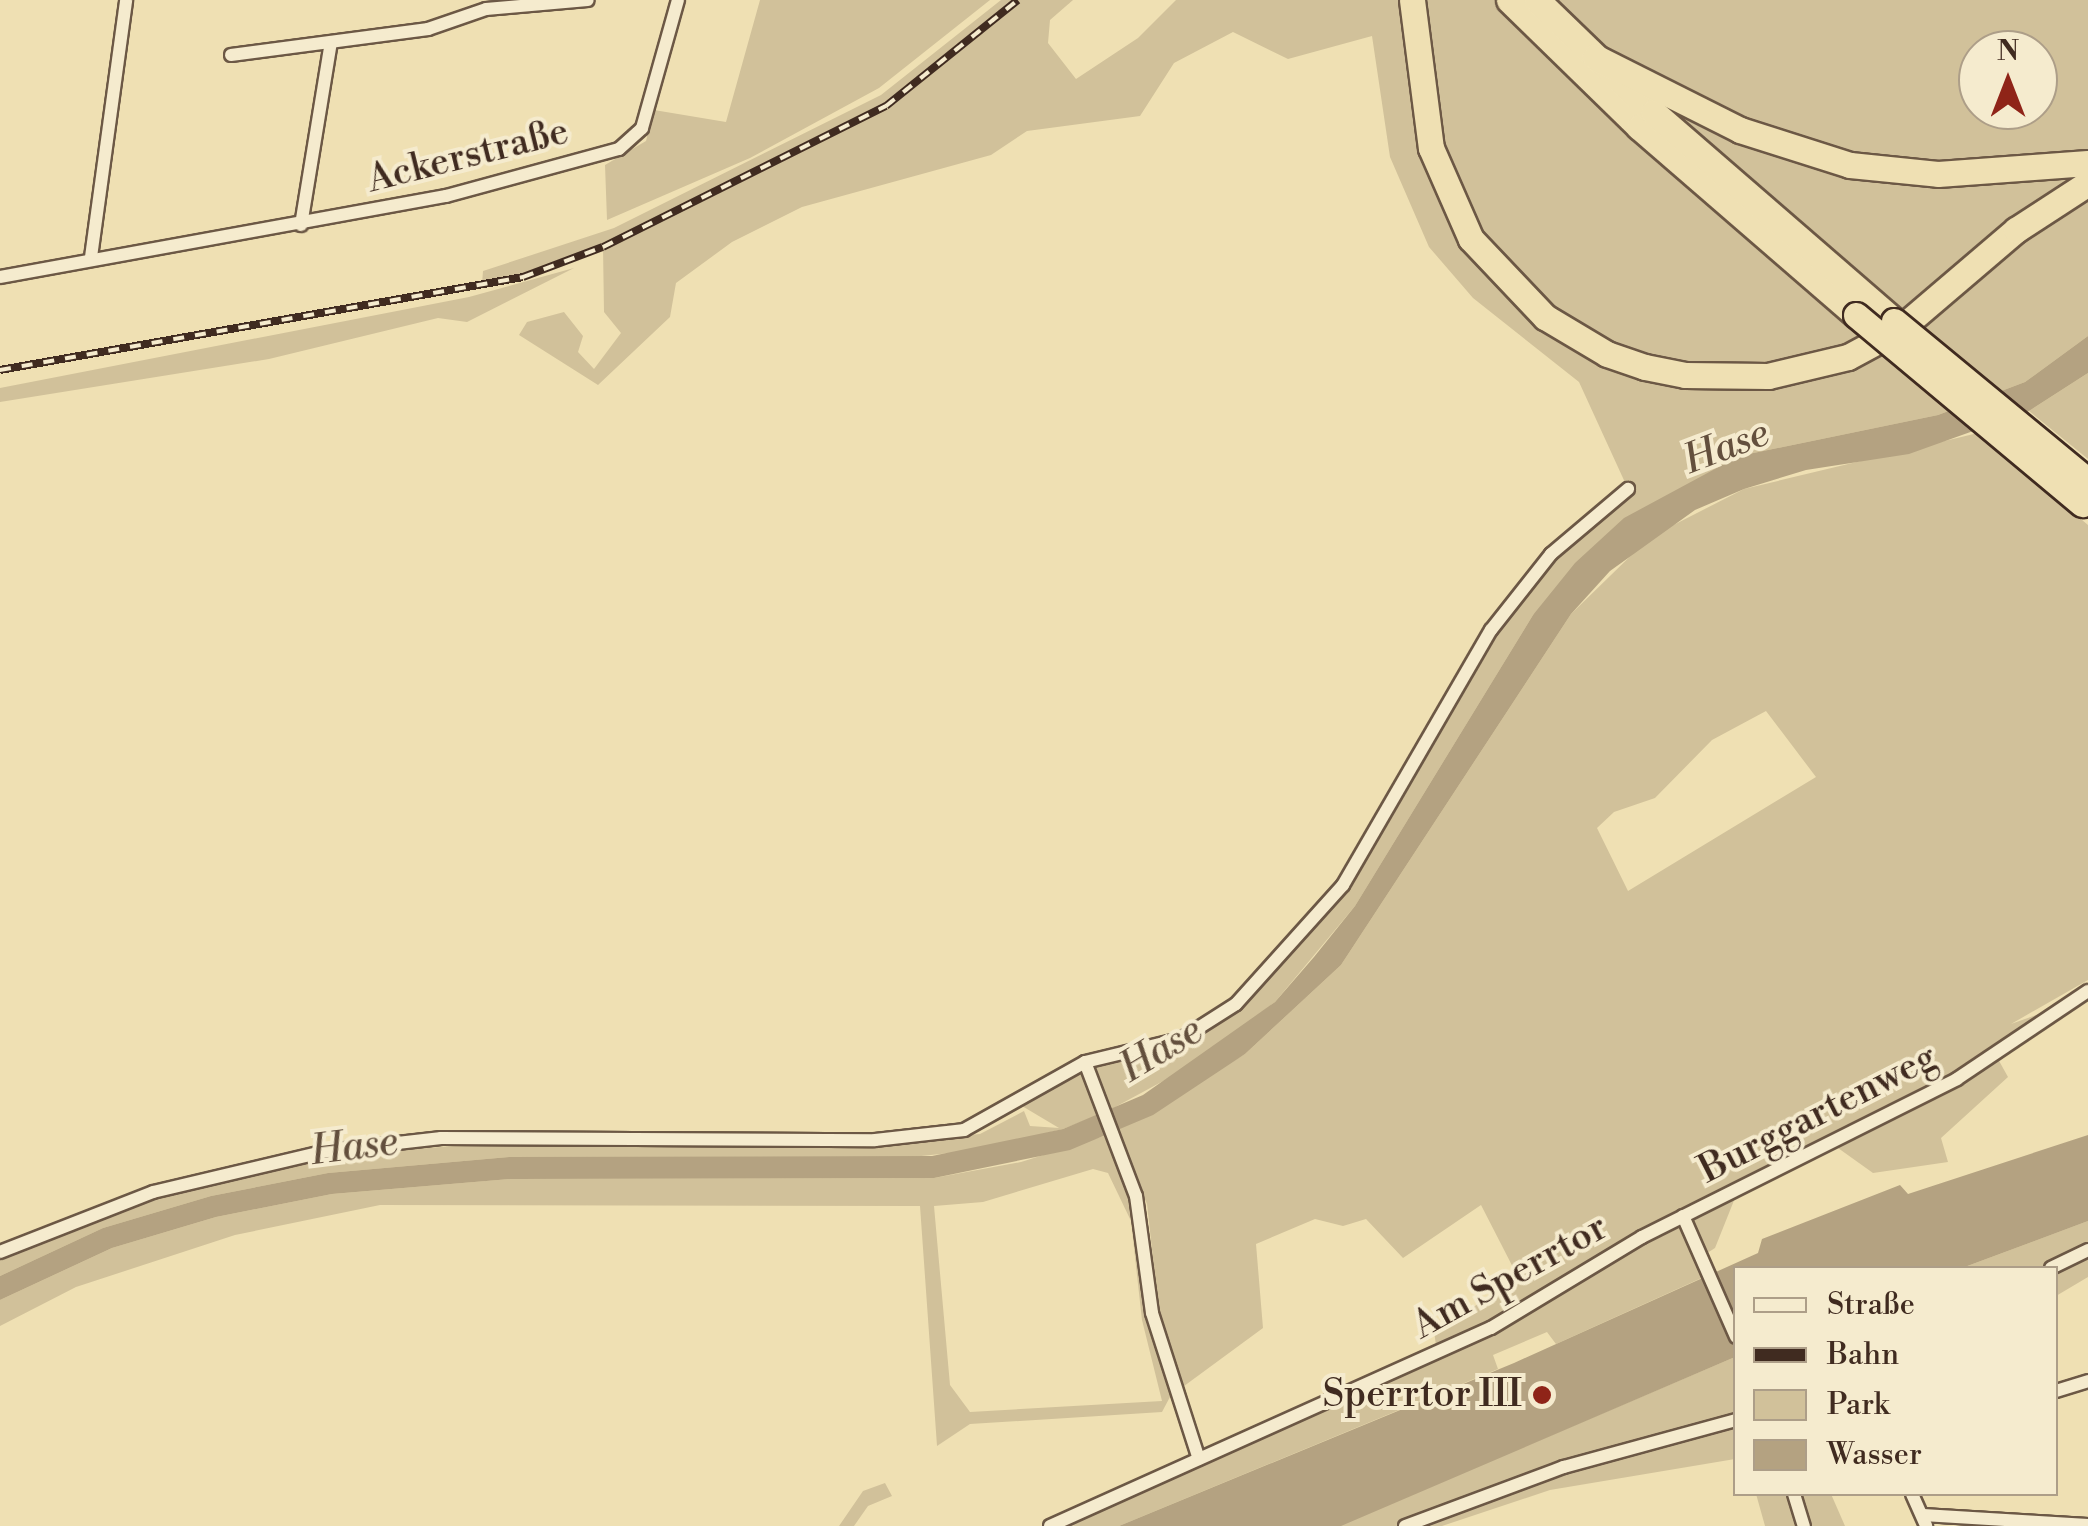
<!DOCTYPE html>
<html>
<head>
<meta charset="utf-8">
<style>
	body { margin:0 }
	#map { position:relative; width:2088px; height:1526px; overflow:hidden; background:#efe0b3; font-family:"Libre Bodoni",serif }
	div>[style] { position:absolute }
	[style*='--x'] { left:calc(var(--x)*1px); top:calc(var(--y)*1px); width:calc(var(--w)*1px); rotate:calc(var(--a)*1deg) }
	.green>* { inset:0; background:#d1c19a }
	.water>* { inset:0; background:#b4a281 }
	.roads { filter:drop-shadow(2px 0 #6c5845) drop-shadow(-2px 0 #6c5845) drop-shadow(0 2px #6c5845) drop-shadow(0 -2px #6c5845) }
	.street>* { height:12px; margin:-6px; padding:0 6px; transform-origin:6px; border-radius:6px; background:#f5ebce }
	.highway>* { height:25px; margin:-12.5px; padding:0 12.5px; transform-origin:12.5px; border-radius:12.5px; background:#efe0b3 }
	.rail>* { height:8px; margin-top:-4px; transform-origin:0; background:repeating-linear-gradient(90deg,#f5ebce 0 11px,#402b20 0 22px); box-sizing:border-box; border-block:2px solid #402b20 }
	.bridges { filter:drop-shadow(2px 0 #402b20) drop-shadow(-2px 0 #402b20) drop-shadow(0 2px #402b20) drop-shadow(0 -2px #402b20) }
	.highway-bridge>* { height:25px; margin:-12.5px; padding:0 12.5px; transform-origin:12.5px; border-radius:12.5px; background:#efe0b3 }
	.dots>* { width:28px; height:28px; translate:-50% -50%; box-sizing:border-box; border:5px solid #f5ebce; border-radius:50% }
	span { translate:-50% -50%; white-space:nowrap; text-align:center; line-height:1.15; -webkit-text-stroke:8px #f5ebce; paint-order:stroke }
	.street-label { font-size:38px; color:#402b20 }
	.poi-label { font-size:38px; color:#402b20 }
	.right { translate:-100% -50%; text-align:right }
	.water-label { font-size:40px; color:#634f3d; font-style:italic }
	.legend { position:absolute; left:1733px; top:1266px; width:325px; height:230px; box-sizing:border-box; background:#f5ebce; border:2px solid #ad9e88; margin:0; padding:12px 18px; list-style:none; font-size:30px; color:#402b20 }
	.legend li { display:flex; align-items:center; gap:20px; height:50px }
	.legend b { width:50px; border:2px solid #ad9e88 }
	.north { position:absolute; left:1958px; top:30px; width:100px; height:100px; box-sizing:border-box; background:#f5ebce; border:2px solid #ad9e88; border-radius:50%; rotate:0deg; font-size:28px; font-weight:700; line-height:40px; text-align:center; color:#402b20 }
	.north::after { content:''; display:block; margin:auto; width:35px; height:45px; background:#8f2418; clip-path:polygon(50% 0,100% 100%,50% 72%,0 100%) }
</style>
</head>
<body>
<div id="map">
	<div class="green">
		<i style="clip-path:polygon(760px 0,990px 0,879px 88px,750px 158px,607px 220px,605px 165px,646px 141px,654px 110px,726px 122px)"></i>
		<i style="clip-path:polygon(evenodd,1001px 0,1073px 0,1050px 20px,1048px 43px,1076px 79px,1138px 38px,1176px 0,2088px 0,2088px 336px,2025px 382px,1938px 415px,1739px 456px,1533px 615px,1355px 906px,1275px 1002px,1189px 1067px,1106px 1112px,1063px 1129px,978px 1150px,893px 1159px,509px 1157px,328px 1173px,211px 1196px,103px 1228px,0 1276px,0 1259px,11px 1253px,156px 1196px,328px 1156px,516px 1141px,885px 1143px,980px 1134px,1024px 1111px,1030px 1126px,1059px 1128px,1017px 1103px,1070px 1069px,1212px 1023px,1343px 885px,1491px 630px,1551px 554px,1628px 489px,1579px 382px,1473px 298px,1429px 247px,1390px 157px,1372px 36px,1288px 59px,1233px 32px,1174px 63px,1140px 116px,1027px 131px,991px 155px,802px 207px,732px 242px,676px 283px,670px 317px,598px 385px,519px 335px,527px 322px,564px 312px,583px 336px,578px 352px,594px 369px,621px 333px,604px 312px,603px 247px,523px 277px,482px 284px,483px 271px,614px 228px,881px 95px,1001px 0,1978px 50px,2038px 50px,2038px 110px,1978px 110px,1978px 50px)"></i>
		<i style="clip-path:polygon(574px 268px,467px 322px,438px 318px,269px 359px,0 402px,0 388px,469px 297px)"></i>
		<i style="clip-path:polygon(2088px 373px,2088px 459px,2029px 411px)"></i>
		<i style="clip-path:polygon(evenodd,1978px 433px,2088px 525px,2088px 980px,2011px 1024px,2053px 1009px,1993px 1050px,2008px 1077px,1941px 1138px,1948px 1162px,1873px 1173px,1824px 1138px,1731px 1186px,1735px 1198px,1715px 1248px,1698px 1259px,1706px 1276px,1556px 1344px,1547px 1332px,1493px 1355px,1498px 1369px,1119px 1526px,1061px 1526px,1438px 1360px,1434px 1331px,1519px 1279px,1481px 1205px,1403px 1258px,1366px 1219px,1343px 1226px,1315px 1219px,1256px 1244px,1263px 1328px,1180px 1389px,1159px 1313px,1147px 1204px,1114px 1132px,1245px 1054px,1341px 965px,1571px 614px,1650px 537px,1744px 489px,1978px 433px,1766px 711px,1816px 777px,1628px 891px,1597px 828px,1614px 812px,1655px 798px,1712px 740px,1766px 711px)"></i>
		<i style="clip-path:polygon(evenodd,1104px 1136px,1138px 1212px,1150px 1316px,1171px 1395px,1162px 1412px,970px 1424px,937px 1446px,920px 1206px,380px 1205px,235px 1235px,76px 1287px,0 1326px,0 1300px,112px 1248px,216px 1217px,332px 1194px,510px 1179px,934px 1178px,1021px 1162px,1104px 1136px,1093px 1169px,1108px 1173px,1131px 1221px,1142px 1320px,1162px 1401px,970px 1412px,950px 1385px,934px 1206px,983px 1202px,1093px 1169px)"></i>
		<i style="clip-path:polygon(2088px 1221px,2088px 1277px,2056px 1296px,2056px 1268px,1962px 1268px)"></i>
		<i style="clip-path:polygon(1735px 1357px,1735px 1459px,1550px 1490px,1442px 1526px,1338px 1526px)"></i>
		<i style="clip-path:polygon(885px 1483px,892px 1496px,868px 1506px,854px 1526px,839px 1526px,863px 1491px)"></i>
		<i style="clip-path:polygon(1756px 1494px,1831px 1494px,1845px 1526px,1765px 1526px)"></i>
	</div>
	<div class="water">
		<i style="clip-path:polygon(2088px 336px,2088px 373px,2029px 411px,1909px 454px,1806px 470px,1744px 489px,1695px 510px,1610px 571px,1571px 614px,1341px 965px,1245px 1054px,1153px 1115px,1070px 1150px,934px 1178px,510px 1179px,332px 1194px,216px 1217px,112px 1248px,0 1300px,0 1276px,103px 1228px,211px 1196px,328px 1173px,509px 1157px,932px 1156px,1063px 1129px,1143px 1095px,1275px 1002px,1314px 957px,1355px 906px,1533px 615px,1575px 563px,1624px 518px,1739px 456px,1938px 415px,2025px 382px)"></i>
		<i style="clip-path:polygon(2088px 1135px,2088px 1221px,1962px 1268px,1736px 1268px,1735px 1357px,1341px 1526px,1119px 1526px,1514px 1363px,1758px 1253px,1762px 1239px,1900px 1185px,1908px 1194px)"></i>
	</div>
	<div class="roads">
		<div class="street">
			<i style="--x:231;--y:55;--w:199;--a:-7.5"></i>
			<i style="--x:428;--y:29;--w:61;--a:-19"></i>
			<i style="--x:486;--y:9;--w:102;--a:-5"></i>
			<i style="--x:301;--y:225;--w:185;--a:-80.7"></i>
			<i style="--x:91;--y:257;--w:259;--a:-82.2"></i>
			<i style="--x:0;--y:277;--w:453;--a:-10.3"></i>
			<i style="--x:446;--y:196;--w:179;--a:-15.2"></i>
			<i style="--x:619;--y:149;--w:31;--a:-42"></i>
			<i style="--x:642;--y:128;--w:133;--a:-74.3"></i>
			<i style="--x:1085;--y:1062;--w:143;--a:69.2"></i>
			<i style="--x:1136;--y:1196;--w:118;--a:82.2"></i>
			<i style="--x:1152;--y:1313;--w:153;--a:72.2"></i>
			<i style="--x:1683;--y:1216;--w:132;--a:66.3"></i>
			<i style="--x:0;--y:1252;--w:164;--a:-21.4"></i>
			<i style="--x:153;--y:1192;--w:179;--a:-13.3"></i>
			<i style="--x:327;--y:1151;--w:115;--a:-6.5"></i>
			<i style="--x:441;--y:1138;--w:434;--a:0.3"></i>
			<i style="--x:875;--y:1140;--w:90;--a:-6.4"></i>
			<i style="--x:964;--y:1130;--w:139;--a:-29.3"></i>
			<i style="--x:1085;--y:1062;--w:99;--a:-13.5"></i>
			<i style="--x:1181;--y:1039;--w:65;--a:-32.5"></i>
			<i style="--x:1236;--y:1004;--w:160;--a:-48"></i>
			<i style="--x:1343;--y:885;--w:295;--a:-59.9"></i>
			<i style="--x:1491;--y:630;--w:97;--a:-51.7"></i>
			<i style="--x:1551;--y:554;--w:101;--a:-40.2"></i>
			<i style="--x:2051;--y:1268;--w:41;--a:-25.9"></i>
			<i style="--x:2056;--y:1391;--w:34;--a:-17"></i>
			<i style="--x:1794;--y:1494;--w:34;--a:73"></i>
			<i style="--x:1912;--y:1494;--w:35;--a:66"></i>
			<i style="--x:1923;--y:1515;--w:165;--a:3.5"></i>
			<i style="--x:1050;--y:1526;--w:483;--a:-24.2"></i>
			<i style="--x:1491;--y:1328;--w:176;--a:-31.1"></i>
			<i style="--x:1642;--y:1237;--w:352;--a:-26.6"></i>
			<i style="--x:1957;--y:1079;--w:158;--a:-33.9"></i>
			<i style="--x:1405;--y:1526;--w:170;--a:-20.4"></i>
			<i style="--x:1564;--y:1467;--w:178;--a:-15.3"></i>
		</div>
		<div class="highway">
			<i style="--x:1412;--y:0;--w:149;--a:82.7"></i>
			<i style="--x:1431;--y:148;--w:99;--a:66.3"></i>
			<i style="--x:1471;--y:239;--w:108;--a:46.5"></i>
			<i style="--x:1545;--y:317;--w:72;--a:30.8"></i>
			<i style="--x:1607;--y:354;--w:40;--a:18.9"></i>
			<i style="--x:1645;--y:367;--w:41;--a:11.3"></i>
			<i style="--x:1685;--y:375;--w:83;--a:0.7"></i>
			<i style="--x:1768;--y:376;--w:82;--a:-13.4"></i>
			<i style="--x:1848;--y:357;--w:59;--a:-28.3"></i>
			<i style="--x:1900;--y:329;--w:153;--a:-40.5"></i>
			<i style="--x:2016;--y:230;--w:86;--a:-33.1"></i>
			<i style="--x:1509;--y:0;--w:182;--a:44.3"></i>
			<i style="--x:1639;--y:127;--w:287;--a:40.9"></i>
			<i style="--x:1537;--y:0;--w:161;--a:44"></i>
			<i style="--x:1653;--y:112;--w:319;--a:40.9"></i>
			<i style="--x:1595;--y:57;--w:162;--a:26.7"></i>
			<i style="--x:1740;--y:130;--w:115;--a:17.7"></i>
			<i style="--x:1850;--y:165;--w:88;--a:5.8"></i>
			<i style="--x:1938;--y:174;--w:150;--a:-4.2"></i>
		</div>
	</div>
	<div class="rail">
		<i style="--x:0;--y:370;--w:531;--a:-10.08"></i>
		<i style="--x:523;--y:277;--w:85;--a:-20.6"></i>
		<i style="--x:603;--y:247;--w:316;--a:-26.5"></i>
		<i style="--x:886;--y:106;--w:169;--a:-38.8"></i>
	</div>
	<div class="bridges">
		<div class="highway-bridge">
			<i style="--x:1856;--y:315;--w:295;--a:39.9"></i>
			<i style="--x:1894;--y:321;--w:251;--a:39.5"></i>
		</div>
	</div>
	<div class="dots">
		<i style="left:1542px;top:1395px;background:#8f2418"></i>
	</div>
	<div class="street-label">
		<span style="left:468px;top:156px;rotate:-14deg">Ackerstraße</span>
		<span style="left:1818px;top:1114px;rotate:-27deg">Burggartenweg</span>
		<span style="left:1510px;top:1277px;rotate:-29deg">Am Sperrtor</span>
	</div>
	<div class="poi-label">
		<span class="right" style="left:1522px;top:1395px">Sperrtor III</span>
	</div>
	<div class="water-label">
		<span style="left:1726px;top:447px;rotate:-21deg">Hase</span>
		<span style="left:1161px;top:1050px;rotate:-31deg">Hase</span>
		<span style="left:354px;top:1147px;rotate:-7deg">Hase</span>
	</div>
	<ul class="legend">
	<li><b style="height:12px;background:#f5ebce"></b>Straße</li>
	<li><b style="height:12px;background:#402b20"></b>Bahn</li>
	<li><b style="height:28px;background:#d1c19a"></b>Park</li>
	<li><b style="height:28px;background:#b4a281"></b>Wasser</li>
	</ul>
	<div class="north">N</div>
</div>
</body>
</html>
